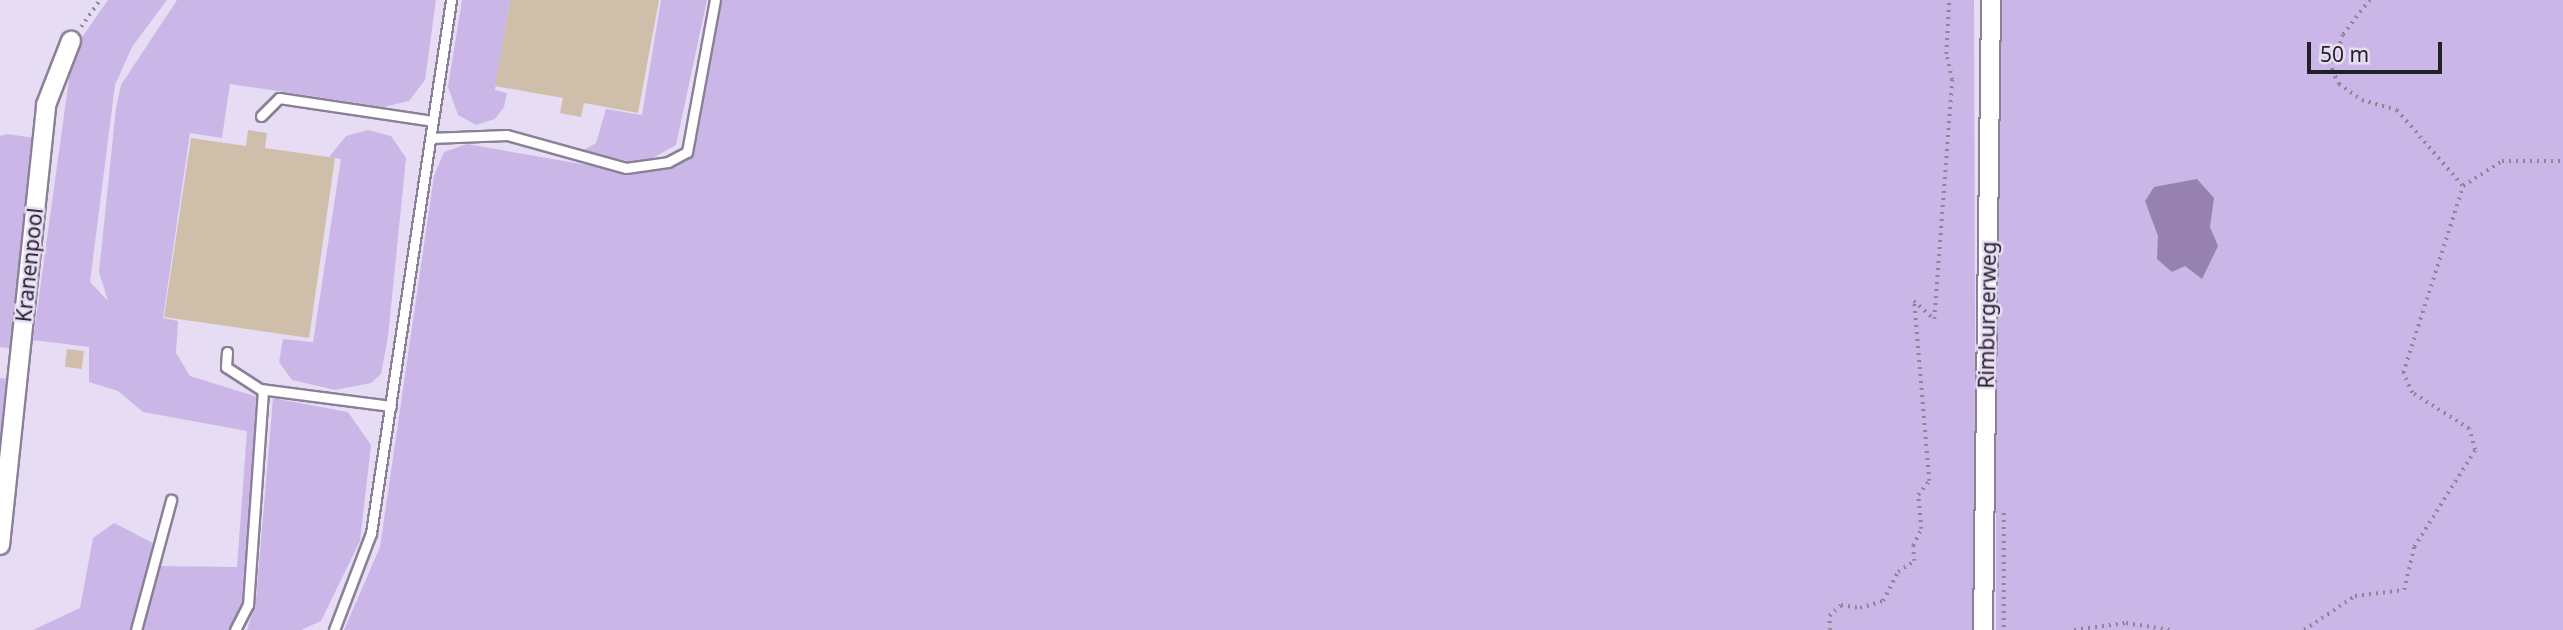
<!DOCTYPE html>
<html>
<head>
<meta charset="utf-8">
<style>
	body { margin:0 }
	#map { position:relative; width:2563px; height:630px; overflow:hidden; background:#e6dcf4; font-family:"Noto Sans",sans-serif }
	div>[style] { position:absolute }
	[style*='--x'] { left:calc(var(--x)*1px); top:calc(var(--y)*1px); width:calc(var(--w)*1px); rotate:calc(var(--a)*1deg) }
	.green>* { inset:0; background:#cbb7e7; transform-origin:0 0 }
	.water>* { inset:0; background:#9681b0 }
	.building>* { inset:0; background:#cfbfaa; transform-origin:0 0 }
	.path>* { height:3.5px; margin-top:-1.75px; transform-origin:0; background:repeating-linear-gradient(90deg,#8d8697 0 2px,transparent 0 7px) }
	.roads { filter:drop-shadow(2px 0 #8a8197) drop-shadow(-2px 0 #8a8197) drop-shadow(0 2px #8a8197) drop-shadow(0 -2px #8a8197) }
	.lane>* { height:9px; margin:-4.5px; padding:0 4.5px; transform-origin:4.5px; border-radius:4.5px; background:#fff }
	.street>* { height:18px; margin:-9px; padding:0 9px; transform-origin:9px; border-radius:9px; background:#fff }
	span { translate:-50% -50%; white-space:nowrap; text-align:center; line-height:1.15; -webkit-text-stroke:5px #e6dcf4; paint-order:stroke }
	.street-label { font-size:21px; color:#231f28 }
	.scale { position:absolute; left:2307px; top:42px; width:135px; height:32px; box-sizing:border-box; border:4px solid #231f28; border-top:0; padding-left:9px; font-size:21px; line-height:24px; white-space:nowrap; color:#231f28; -webkit-text-stroke:5px #e6dcf4; paint-order:stroke }
</style>
</head>
<body>
<div id="map">
	<div class="green">
		<i style="clip-path:polygon(108px 0,167px 0,132px 47px,115px 85px,90px 282px,108px 301px,99px 272px,116px 108px,121px 85px,177px 0,436px 0,425px 80px,409px 101px,384px 107px,230px 84px,222px 138px,190px 133px,163px 318px,178px 321px,176px 353px,190px 376px,258px 397px,243px 605px,231px 630px,33px 630px,80px 608px,93px 538px,114px 523px,153px 543px,151px 555px,158px 566px,237px 567px,247px 431px,143px 412px,118px 391px,89px 382px,89px 347px,33px 340px,73px 50px)"></i>
		<i style="clip-path:polygon(462px 0,510px 0,495px 90px,507px 93px,504px 107px,495px 119px,476px 125px,458px 115px,448px 87px)"></i>
		<i style="clip-path:polygon(661px 0,707px 0,676px 145px,642px 164px,582px 151px,596px 143px,606px 109px,642px 115px)"></i>
		<i style="clip-path:polygon(721px 0,1974px 0,1976px 630px,344px 630px,380px 547px,434px 176px,444px 152px,467px 144px,633px 173px,684px 160px,693px 153px)"></i>
		<i style="left:1996px;top:0;width:567px;height:630px"></i>
		<i style="clip-path:polygon(368px 130px,391px 136px,406px 158px,388px 337px,381px 374px,371px 383px,335px 390px,292px 380px,279px 362px,283px 339px,313px 342px,341px 159px,329px 157px,346px 136px)"></i>
		<i style="clip-path:polygon(7px 134px,35px 138px,14px 349px,0 347px,0 136px)"></i>
		<i style="clip-path:polygon(0 378px,11px 379px,0 464px)"></i>
		<i style="clip-path:polygon(273px 398px,348px 412px,371px 445px,360px 541px,321px 621px,301px 630px,247px 630px,256px 600px)"></i>
	</div>
	<div class="water">
		<i style="clip-path:polygon(2197px 179px,2214px 198px,2210px 227px,2218px 246px,2202px 279px,2185px 266px,2172px 272px,2157px 259px,2158px 236px,2145px 201px,2154px 187px)"></i>
	</div>
	<div class="building">
		<i style="clip-path:polygon(510px 0,659px 0,638px 113px,584px 103px,581px 117px,560px 113px,563px 98px,495px 86px)"></i>
		<i style="clip-path:polygon(248px 130px,267px 133px,265px 148px,335px 158px,309px 338px,164px 317px,191px 138px,246px 146px)"></i>
		<i style="left:67px;top:349px;width:17px;height:18px;rotate:7deg"></i>
	</div>
	<div class="path">
		<i style="--x:2370;--y:0;--w:44;--a:127.6"></i>
		<i style="--x:2343;--y:35;--w:37;--a:107"></i>
		<i style="--x:2332;--y:70;--w:16;--a:63"></i>
		<i style="--x:2339;--y:84;--w:28;--a:35"></i>
		<i style="--x:2362;--y:100;--w:36;--a:16"></i>
		<i style="--x:2397;--y:110;--w:101;--a:49"></i>
		<i style="--x:81;--y:27;--w:33;--a:-55"></i>
		<i style="--x:2004;--y:513;--w:117;--a:90"></i>
		<i style="--x:1830;--y:630;--w:14;--a:-94"></i>
		<i style="--x:1829;--y:616;--w:16;--a:-43"></i>
		<i style="--x:1841;--y:605;--w:19;--a:9"></i>
		<i style="--x:1860;--y:608;--w:24;--a:-17"></i>
		<i style="--x:1883;--y:601;--w:33;--a:-63"></i>
		<i style="--x:1898;--y:572;--w:19;--a:-35"></i>
		<i style="--x:1914;--y:561;--w:15;--a:-94"></i>
		<i style="--x:1913;--y:546;--w:19;--a:-65"></i>
		<i style="--x:1921;--y:529;--w:34;--a:-95"></i>
		<i style="--x:1918;--y:495;--w:18;--a:-52"></i>
		<i style="--x:1929;--y:481;--w:181;--a:-94.8"></i>
		<i style="--x:1914;--y:301;--w:27;--a:42"></i>
		<i style="--x:1934;--y:319;--w:240;--a:-85.7"></i>
		<i style="--x:1952;--y:80;--w:27;--a:-103"></i>
		<i style="--x:1946;--y:54;--w:54;--a:-86.8"></i>
		<i style="--x:2074;--y:630;--w:52;--a:-7.7"></i>
		<i style="--x:2126;--y:623;--w:45;--a:9"></i>
		<i style="--x:2304;--y:630;--w:61;--a:-33.7"></i>
		<i style="--x:2355;--y:596;--w:49;--a:-7"></i>
		<i style="--x:2404;--y:590;--w:44;--a:-76.9"></i>
		<i style="--x:2414;--y:547;--w:115;--a:-57.8"></i>
		<i style="--x:2475;--y:450;--w:22;--a:-106"></i>
		<i style="--x:2469;--y:429;--w:67;--a:-147.7"></i>
		<i style="--x:2412;--y:393;--w:22;--a:-114"></i>
		<i style="--x:2403;--y:373;--w:196;--a:-72.2"></i>
		<i style="--x:2463;--y:186;--w:46;--a:-32.7"></i>
		<i style="--x:2502;--y:161;--w:61;--a:0"></i>
	</div>
	<div class="roads">
		<div class="lane">
			<i style="--x:261;--y:116;--w:25;--a:-45"></i>
			<i style="--x:279;--y:98;--w:155;--a:8.5"></i>
			<i style="--x:430;--y:138;--w:77;--a:-2.2"></i>
			<i style="--x:507;--y:135;--w:123;--a:15.5"></i>
			<i style="--x:626;--y:168;--w:42;--a:-8.1"></i>
			<i style="--x:668;--y:162;--w:21;--a:-28"></i>
			<i style="--x:687;--y:152;--w:155;--a:-79.6"></i>
			<i style="--x:227;--y:352;--w:15;--a:94"></i>
			<i style="--x:226;--y:367;--w:40;--a:32.9"></i>
			<i style="--x:260;--y:389;--w:132;--a:7.4"></i>
			<i style="--x:136;--y:630;--w:135;--a:-74.9"></i>
			<i style="--x:235;--y:630;--w:28;--a:-63"></i>
			<i style="--x:248;--y:605;--w:216;--a:-86"></i>
			<i style="--x:334;--y:630;--w:104;--a:-69.1"></i>
			<i style="--x:371;--y:533;--w:539;--a:-81.46"></i>
		</div>
		<div class="street">
			<i style="--x:0;--y:545;--w:442;--a:-84"></i>
			<i style="--x:46;--y:105;--w:69;--a:-68.7"></i>
			<i style="--x:1983;--y:630;--w:630;--a:-89.27"></i>
		</div>
	</div>
	<div class="street-label">
		<span style="left:29px;top:265px;rotate:-84deg">Kranenpool</span>
		<span style="left:1987px;top:315px;rotate:-89deg">Rimburgerweg</span>
	</div>
	<div class="scale">50 m</div>
</div>
</body>
</html>
